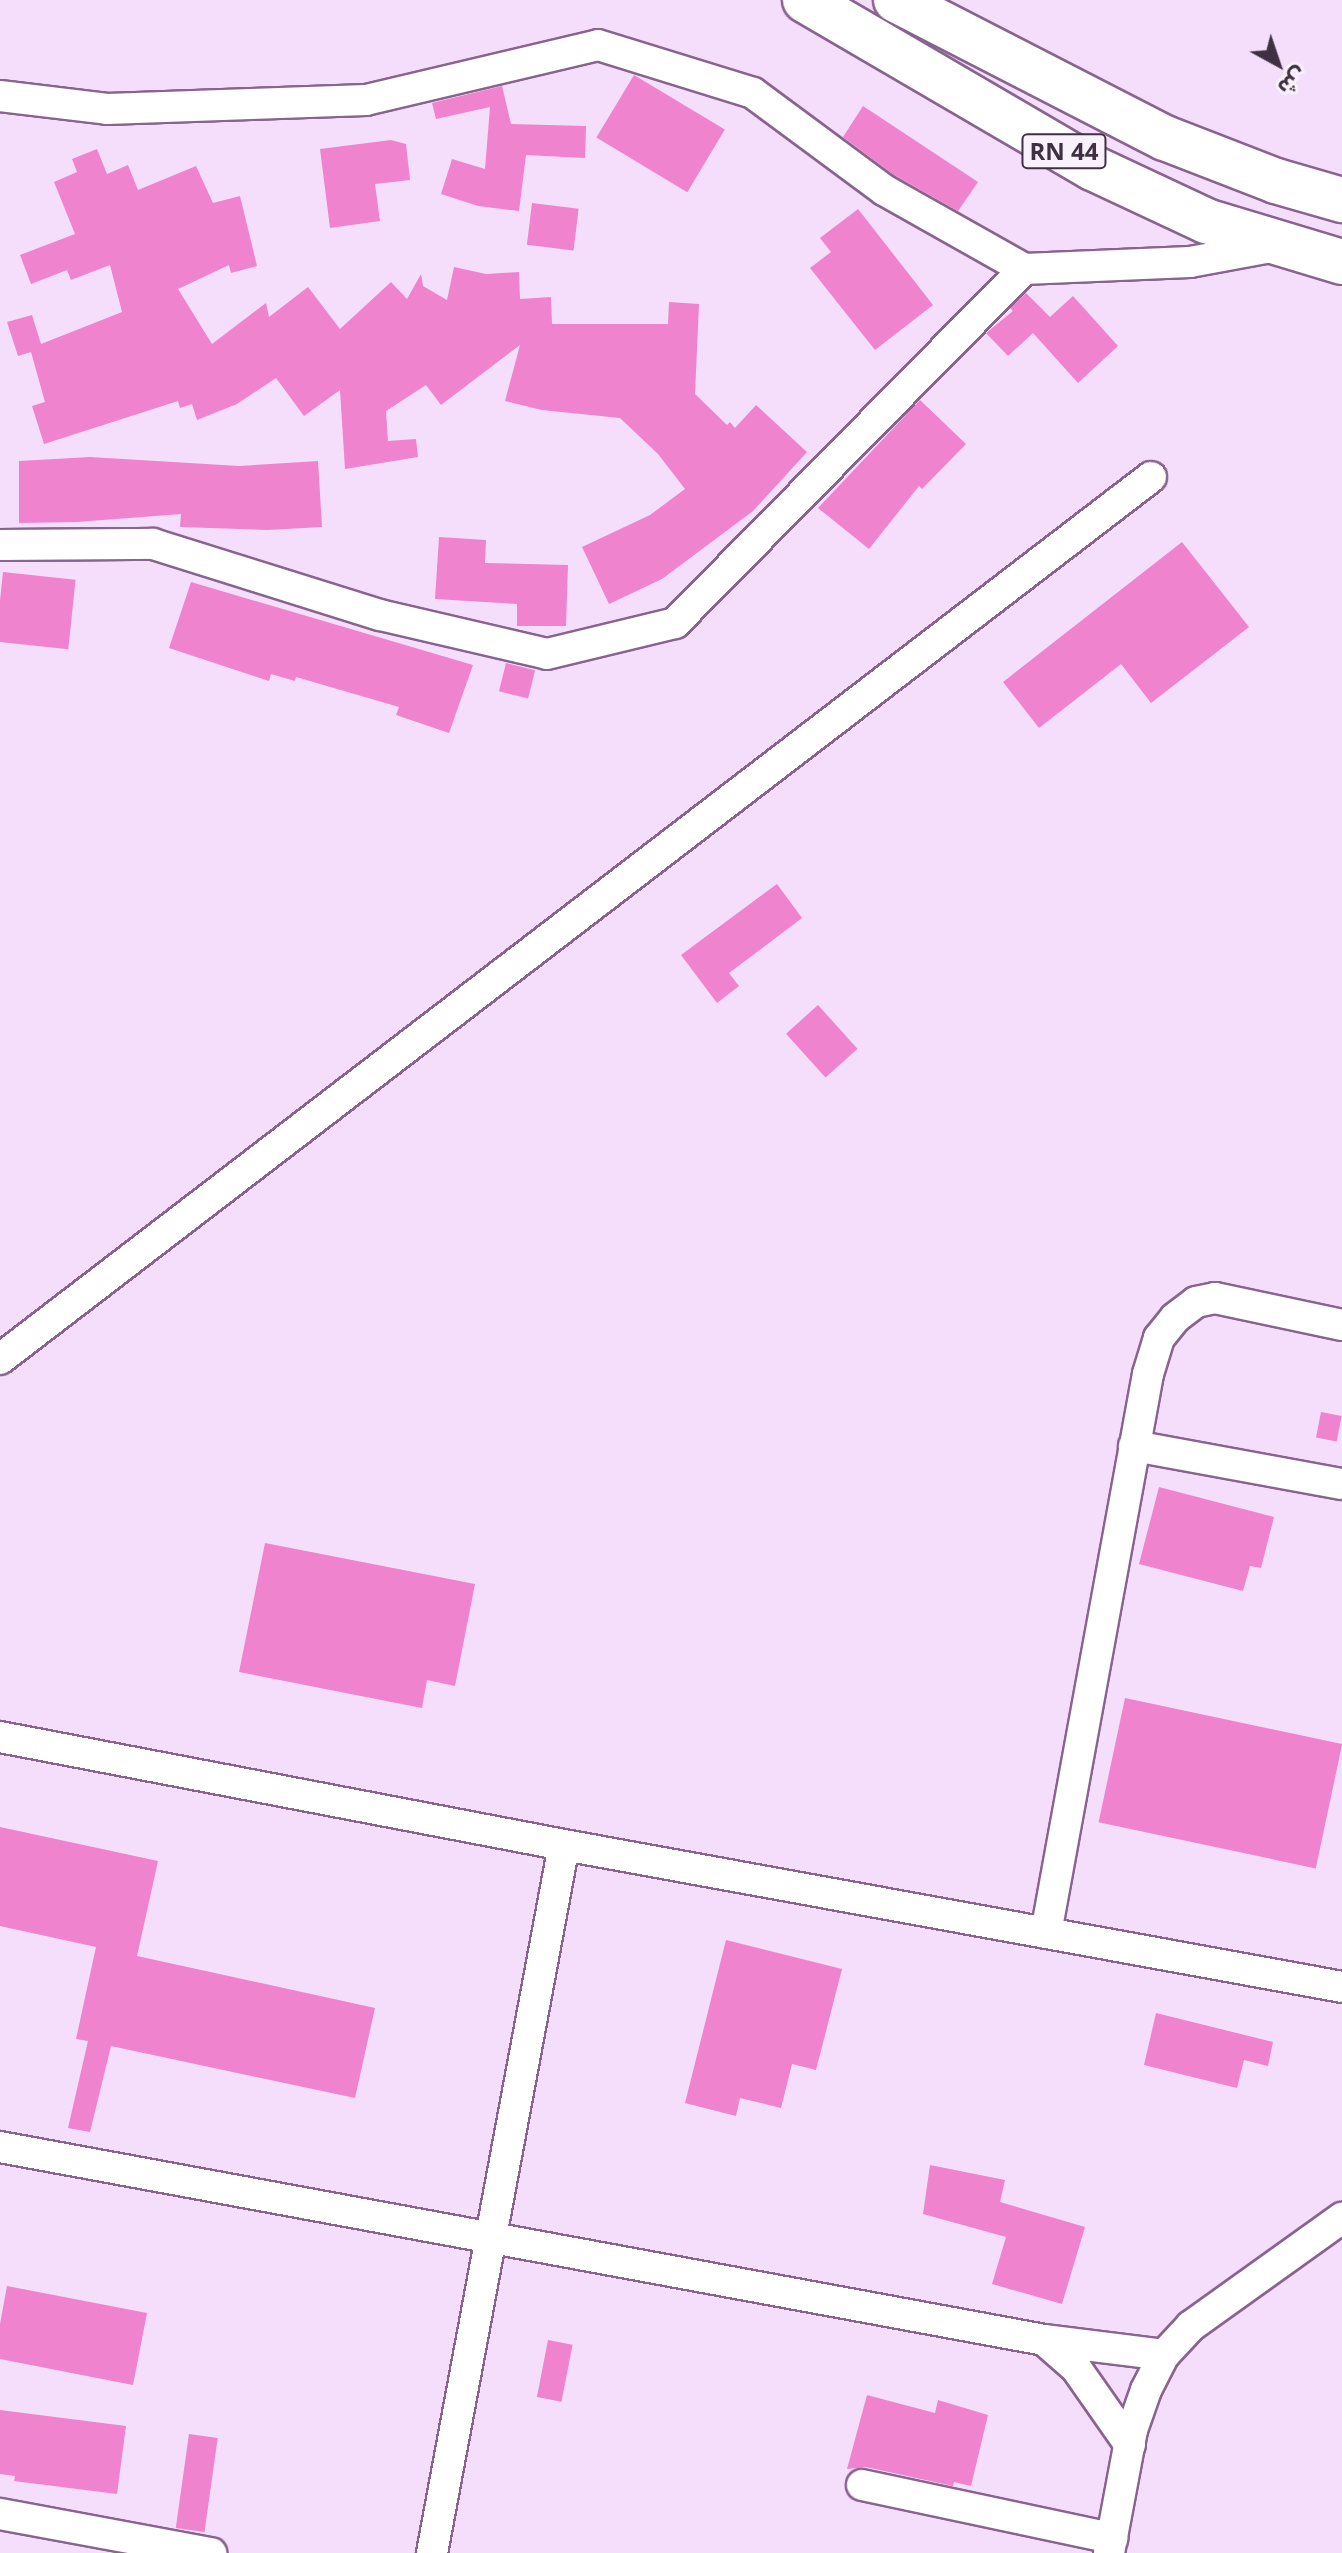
<!DOCTYPE html>
<html>
<head>
<meta charset="utf-8">
<style>
	body { margin:0 }
	#map { position:relative; width:1342px; height:2553px; overflow:hidden; background:#f5defb; font-family:"Open Sans","Noto Sans Arabic",sans-serif }
	div>[style] { position:absolute }
	[style*='--x'] { left:calc(var(--x)*1px); top:calc(var(--y)*1px); width:calc(var(--w)*1px); rotate:calc(var(--a)*1deg) }
	.building>* { inset:0; background:#ef83cd; transform-origin:0 0 }
	.roads { filter:drop-shadow(2px 0 #88648f) drop-shadow(-2px 0 #88648f) drop-shadow(0 2px #88648f) drop-shadow(0 -2px #88648f) }
	.minor>* { height:30px; margin:-15px; padding:0 15px; transform-origin:15px; border-radius:15px; background:#fff }
	.highway>* { height:44px; margin:-22px; padding:0 22px; transform-origin:22px; border-radius:22px; background:#fff }
	span { translate:-50% -50%; white-space:nowrap; text-align:center; line-height:1.15; -webkit-text-stroke:7px #f9f1fb; paint-order:stroke }
	.shield-label span { padding:2px 6px; background:#f9f1fb; border:2px solid; border-radius:6px; -webkit-text-stroke-width:0 }
	.shield-label { font-size:24px; color:#3f3043; font-weight:700 }
	.north { position:absolute; left:1238px; top:24px; width:80px; height:80px; -webkit-text-stroke:6px #f9f1fb; paint-order:stroke; rotate:140deg; font-size:22px; font-weight:700; line-height:32px; text-align:center; color:#3f3043 }
	.north::after { content:''; display:block; margin:auto; width:28px; height:36px; background:#3f3043; clip-path:polygon(50% 0,100% 100%,50% 72%,0 100%) }
</style>
</head>
<body>
<div id="map">
	<div class="building">
		<i style="left:634px;top:75px;width:106px;height:73px;rotate:31deg"></i>
		<i style="clip-path:polygon(502px 86px,511px 124px,586px 126px,585px 158px,526px 155px,519px 211px,478px 206px,441px 194px,452px 159px,485px 169px,490px 107px,436px 119px,432px 103px)"></i>
		<i style="clip-path:polygon(863px 106px,978px 182px,958px 211px,894px 175px,843px 137px)"></i>
		<i style="clip-path:polygon(391px 140px,406px 144px,410px 180px,375px 184px,380px 221px,330px 228px,320px 149px)"></i>
		<i style="clip-path:polygon(97px 149px,107px 174px,128px 165px,138px 190px,196px 166px,213px 203px,240px 196px,257px 266px,231px 273px,229px 265px,178px 289px,212px 344px,266px 303px,269px 317px,308px 287px,340px 329px,391px 282px,407px 299px,421px 274px,423px 286px,447px 300px,454px 267px,486px 274px,519px 272px,520px 299px,551px 297px,552px 324px,668px 324px,669px 302px,699px 304px,695px 394px,727px 425px,730px 422px,735px 428px,756px 405px,807px 452px,753px 511px,662px 579px,609px 604px,582px 547px,650px 515px,685px 489px,658px 454px,620px 418px,542px 410px,505px 401px,520px 345px,441px 405px,426px 385px,386px 411px,388px 441px,416px 439px,418px 457px,345px 469px,340px 390px,304px 416px,276px 378px,237px 404px,197px 420px,192px 404px,180px 408px,178px 401px,44px 444px,32px 406px,45px 402px,31px 352px,18px 356px,7px 322px,32px 315px,41px 344px,122px 312px,110px 265px,71px 280px,67px 270px,31px 284px,20px 255px,75px 234px,54px 182px,77px 172px,72px 159px)"></i>
		<i style="left:532px;top:203px;width:47px;height:42px;rotate:7deg"></i>
		<i style="clip-path:polygon(858px 209px,933px 305px,875px 350px,810px 268px,831px 252px,820px 238px)"></i>
		<i style="clip-path:polygon(1026px 293px,1050px 317px,1073px 296px,1118px 346px,1078px 383px,1033px 333px,1008px 356px,986px 333px,1013px 311px,1010px 308px)"></i>
		<i style="clip-path:polygon(920px 400px,966px 444px,922px 489px,919px 486px,869px 549px,818px 508px)"></i>
		<i style="clip-path:polygon(90px 457px,239px 466px,318px 461px,322px 527px,267px 530px,180px 527px,181px 514px,77px 522px,19px 523px,19px 461px)"></i>
		<i style="clip-path:polygon(439px 537px,486px 540px,485px 563px,568px 565px,566px 626px,517px 626px,517px 604px,435px 599px)"></i>
		<i style="clip-path:polygon(1182px 542px,1249px 627px,1151px 703px,1121px 664px,1039px 728px,1003px 682px)"></i>
		<i style="left:3px;top:572px;width:73px;height:70px;rotate:6deg"></i>
		<i style="clip-path:polygon(191px 582px,473px 665px,449px 733px,396px 715px,399px 707px,296px 677px,295px 681px,271px 674px,269px 681px,169px 648px)"></i>
		<i style="left:506px;top:663px;width:30px;height:29px;rotate:14deg"></i>
		<i style="clip-path:polygon(777px 884px,802px 918px,729px 973px,739px 986px,717px 1003px,681px 955px)"></i>
		<i style="left:818px;top:1005px;width:59px;height:43px;rotate:48deg"></i>
		<i style="left:1321px;top:1412px;width:21px;height:26px;rotate:11deg"></i>
		<i style="clip-path:polygon(1159px 1487px,1274px 1517px,1261px 1568px,1250px 1566px,1243px 1591px,1139px 1564px)"></i>
		<i style="clip-path:polygon(265px 1543px,475px 1584px,455px 1686px,427px 1680px,422px 1708px,239px 1672px)"></i>
		<i style="left:1125px;top:1698px;width:222px;height:127px;rotate:12deg"></i>
		<i style="clip-path:polygon(0 1827px,158px 1861px,137px 1956px,375px 2008px,355px 2098px,111px 2046px,90px 2132px,68px 2128px,88px 2041px,76px 2039px,96px 1947px,0 1926px)"></i>
		<i style="clip-path:polygon(726px 1940px,842px 1969px,816px 2070px,792px 2064px,781px 2108px,740px 2098px,736px 2116px,685px 2103px)"></i>
		<i style="clip-path:polygon(1156px 2013px,1273px 2042px,1268px 2066px,1244px 2060px,1237px 2088px,1144px 2065px)"></i>
		<i style="clip-path:polygon(930px 2165px,1005px 2180px,1000px 2202px,1085px 2227px,1062px 2304px,992px 2284px,1006px 2237px,923px 2214px)"></i>
		<i style="clip-path:polygon(7px 2286px,147px 2313px,133px 2385px,0 2359px,0 2324px)"></i>
		<i style="left:548px;top:2340px;width:25px;height:58px;rotate:11deg"></i>
		<i style="clip-path:polygon(867px 2395px,935px 2413px,938px 2400px,988px 2415px,971px 2486px,954px 2482px,953px 2486px,866px 2467px,847px 2469px)"></i>
		<i style="clip-path:polygon(0 2410px,126px 2426px,117px 2494px,14px 2481px,15px 2476px,0 2474px)"></i>
		<i style="left:189px;top:2434px;width:29px;height:95px;rotate:8deg"></i>
	</div>
	<div class="roads">
		<div class="minor">
			<i style="--x:0;--y:96;--w:108;--a:6.9"></i>
			<i style="--x:107;--y:109;--w:259;--a:-2"></i>
			<i style="--x:366;--y:100;--w:238;--a:-13.3"></i>
			<i style="--x:598;--y:45;--w:162;--a:17.2"></i>
			<i style="--x:753;--y:93;--w:163;--a:36.5"></i>
			<i style="--x:884;--y:190;--w:161;--a:29.4"></i>
			<i style="--x:1024;--y:269;--w:166;--a:-2.4"></i>
			<i style="--x:1190;--y:262;--w:88;--a:-10.4"></i>
			<i style="--x:0;--y:545;--w:153;--a:-0.4"></i>
			<i style="--x:153;--y:544;--w:238;--a:17.4"></i>
			<i style="--x:380;--y:615;--w:171;--a:13.1"></i>
			<i style="--x:547;--y:654;--w:132;--a:-13.6"></i>
			<i style="--x:675;--y:623;--w:497;--a:-45.4"></i>
			<i style="--x:0;--y:1359;--w:1450;--a:-37.46"></i>
			<i style="--x:1134;--y:1446;--w:211;--a:10.4"></i>
			<i style="--x:0;--y:1737;--w:574;--a:10.84"></i>
			<i style="--x:564;--y:1845;--w:791;--a:10.34"></i>
			<i style="--x:1046;--y:1933;--w:568;--a:-79.66"></i>
			<i style="--x:1148;--y:1374;--w:38;--a:-73"></i>
			<i style="--x:1159;--y:1338;--w:26;--a:-51"></i>
			<i style="--x:1175;--y:1318;--w:26;--a:-37"></i>
			<i style="--x:1196;--y:1302;--w:19;--a:-12"></i>
			<i style="--x:1215;--y:1298;--w:130;--a:12"></i>
			<i style="--x:0;--y:2147;--w:1062;--a:10.47"></i>
			<i style="--x:1044;--y:2340;--w:121;--a:7.1"></i>
			<i style="--x:1044;--y:2340;--w:43;--a:41.2"></i>
			<i style="--x:1076;--y:2368;--w:94;--a:55"></i>
			<i style="--x:862;--y:2485;--w:256;--a:12"></i>
			<i style="--x:0;--y:2514;--w:215;--a:10.5"></i>
			<i style="--x:432;--y:2553;--w:720;--a:-79.44"></i>
			<i style="--x:1109;--y:2553;--w:125;--a:-79.4"></i>
			<i style="--x:1132;--y:2430;--w:42;--a:-70.7"></i>
			<i style="--x:1146;--y:2390;--w:39;--a:-63"></i>
			<i style="--x:1164;--y:2355;--w:40;--a:-47"></i>
			<i style="--x:1191;--y:2326;--w:186;--a:-35.6"></i>
		</div>
		<div class="highway">
			<i style="--x:805;--y:0;--w:333;--a:30.3"></i>
			<i style="--x:1093;--y:168;--w:125;--a:25.1"></i>
			<i style="--x:1206;--y:221;--w:142;--a:16.8"></i>
			<i style="--x:896;--y:0;--w:302;--a:27.2"></i>
			<i style="--x:1165;--y:138;--w:119;--a:21.2"></i>
			<i style="--x:1276;--y:181;--w:69;--a:16.1"></i>
		</div>
	</div>
	<div class="shield-label">
		<span style="left:1064px;top:151px">RN 44</span>
	</div>
	<div class="north">ش</div>
</div>
</body>
</html>
